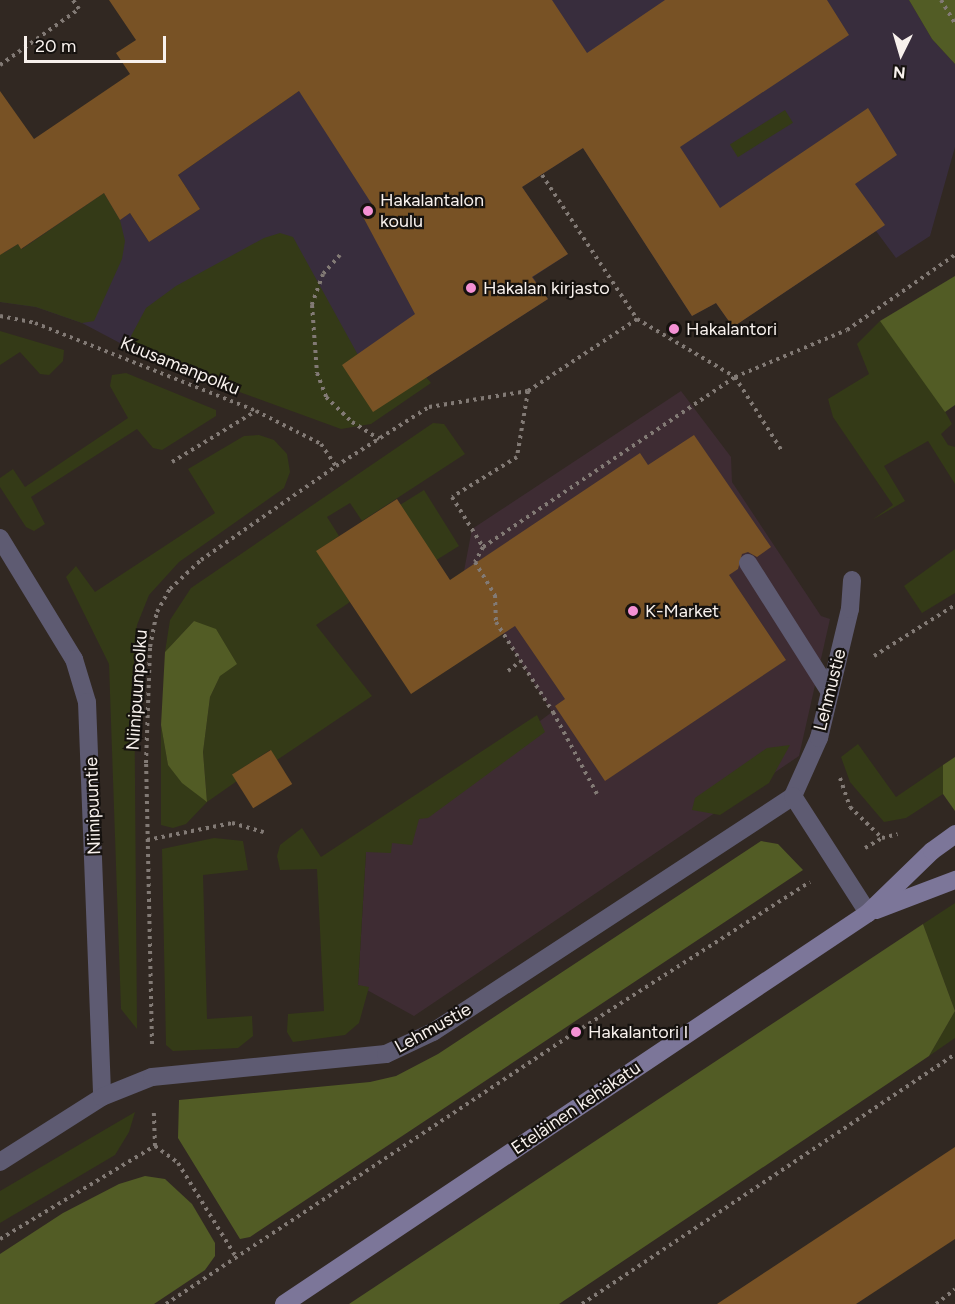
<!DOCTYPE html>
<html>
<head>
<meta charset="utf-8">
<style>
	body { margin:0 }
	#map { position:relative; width:955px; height:1304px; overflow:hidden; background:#312822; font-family:Figtree,sans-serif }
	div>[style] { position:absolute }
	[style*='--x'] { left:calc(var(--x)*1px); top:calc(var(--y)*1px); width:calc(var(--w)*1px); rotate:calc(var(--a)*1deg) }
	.commercial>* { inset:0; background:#3e2c33 }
	.education>* { inset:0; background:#382d3d }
	.green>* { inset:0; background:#343a17; transform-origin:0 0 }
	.forest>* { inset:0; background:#525c25 }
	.building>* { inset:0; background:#785225; transform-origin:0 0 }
	.path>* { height:4px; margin-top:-2px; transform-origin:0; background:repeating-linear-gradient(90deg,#827a75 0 3px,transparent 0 7.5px) }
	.lane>* { height:18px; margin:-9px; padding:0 9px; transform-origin:9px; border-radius:9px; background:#5e5b72 }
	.street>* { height:18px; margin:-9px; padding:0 9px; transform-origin:9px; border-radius:9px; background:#5e5b72 }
	.secondary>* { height:18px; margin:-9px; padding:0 9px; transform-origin:9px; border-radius:9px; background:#7c7699 }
	.dots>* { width:16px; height:16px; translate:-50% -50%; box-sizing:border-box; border:3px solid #16120f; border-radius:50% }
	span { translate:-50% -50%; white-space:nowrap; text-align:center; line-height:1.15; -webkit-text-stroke:4.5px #16120f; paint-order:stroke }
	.poi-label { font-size:18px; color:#f8f1ed }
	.left { translate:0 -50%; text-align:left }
	.street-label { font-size:18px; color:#f8f1ed }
	.north { position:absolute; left:871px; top:24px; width:60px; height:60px; -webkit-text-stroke:4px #16120f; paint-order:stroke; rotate:185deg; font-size:16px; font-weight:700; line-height:24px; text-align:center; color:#f8f1ed }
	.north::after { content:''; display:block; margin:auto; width:21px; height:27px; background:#f8f1ed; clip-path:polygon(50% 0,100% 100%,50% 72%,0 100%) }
	.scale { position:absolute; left:24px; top:36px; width:142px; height:27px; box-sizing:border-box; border:3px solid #f8f1ed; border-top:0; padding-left:8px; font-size:18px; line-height:21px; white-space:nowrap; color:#f8f1ed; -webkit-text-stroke:4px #16120f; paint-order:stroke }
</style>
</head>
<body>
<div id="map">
	<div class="commercial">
		<i style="clip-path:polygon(681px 391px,731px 457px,732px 482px,821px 616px,830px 619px,799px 756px,414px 1016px,358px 985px,366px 852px,552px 712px,464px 571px,472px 529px)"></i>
	</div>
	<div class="education">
		<i style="clip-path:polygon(237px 0,909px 0,932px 39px,955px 64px,955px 147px,930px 236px,896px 258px,876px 231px,733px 327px,716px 303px,692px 316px,583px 148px,522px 187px,568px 254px,533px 277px,548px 299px,373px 412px,154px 361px,82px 323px,36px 307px,0 302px,0 248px,4px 253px,18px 244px,22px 249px,104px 193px,120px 219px,130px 213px,149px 242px,200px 209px,178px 175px,299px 91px)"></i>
	</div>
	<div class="green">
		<i style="left:785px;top:110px;width:15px;height:65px;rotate:58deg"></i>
		<i style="clip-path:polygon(104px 193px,120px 220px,125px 241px,122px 259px,94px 321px,82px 323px,36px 307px,0 302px,0 248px,4px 253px,18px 244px,22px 249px)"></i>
		<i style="clip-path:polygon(280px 233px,293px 237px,358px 355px,426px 377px,431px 383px,371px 424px,341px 429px,154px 361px,138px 349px,131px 336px,146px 308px,176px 286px,264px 238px)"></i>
		<i style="clip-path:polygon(880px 321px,937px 397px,952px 424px,941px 434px,948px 445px,955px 447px,955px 484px,928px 441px,884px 466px,905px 501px,872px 520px,893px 505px,833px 417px,828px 399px,869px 374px,857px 344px)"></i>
		<i style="clip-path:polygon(0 331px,64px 350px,63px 361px,49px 375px,40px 374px,20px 352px,0 365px)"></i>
		<i style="clip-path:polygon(126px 373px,216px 410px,216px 416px,162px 450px,153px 448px,137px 429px,31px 497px,45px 524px,34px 531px,26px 527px,0 487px,0 478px,13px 469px,25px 487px,128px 418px,110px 386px,112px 375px)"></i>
		<i style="clip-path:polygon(433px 423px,444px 424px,465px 454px,362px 521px,350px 503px,327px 517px,339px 536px,317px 551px,350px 602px,316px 625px,372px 696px,277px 760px,270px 750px,233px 774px,237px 781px,207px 802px,186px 824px,173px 828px,161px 825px,161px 725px,168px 765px,207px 801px,203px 752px,210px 697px,220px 676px,194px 621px,165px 652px,170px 620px,191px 588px)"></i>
		<i style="clip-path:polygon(259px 435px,274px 440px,287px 454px,290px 472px,284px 488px,179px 562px,149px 595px,137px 625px,134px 658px,137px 1029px,121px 1009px,109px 664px,66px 577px,76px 566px,95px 592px,215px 513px,188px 469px,244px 436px)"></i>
		<i style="left:424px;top:490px;width:66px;height:28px;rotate:58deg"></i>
		<i style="clip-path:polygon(955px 549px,955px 593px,922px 613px,904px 586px)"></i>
		<i style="clip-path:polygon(537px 715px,545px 732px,428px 818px,419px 819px,412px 845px,392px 843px,391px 853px,366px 852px,358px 985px,369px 987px,359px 1023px,345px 1035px,293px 1042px,287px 1032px,288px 1014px,324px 1011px,317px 869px,280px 870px,277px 856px,280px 845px,302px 828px,321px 857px)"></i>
		<i style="clip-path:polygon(858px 744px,896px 797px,943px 765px,943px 794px,906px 818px,884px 822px,850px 782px,841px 757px)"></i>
		<i style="clip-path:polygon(790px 745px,769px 783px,720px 815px,692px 810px,695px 798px,767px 748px)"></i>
		<i style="clip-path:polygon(214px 838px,243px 841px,248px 870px,203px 875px,207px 1019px,252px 1016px,253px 1036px,238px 1048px,173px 1051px,166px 1045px,162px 849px)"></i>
		<i style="clip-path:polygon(955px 903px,955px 1038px,929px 1056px,955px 1011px,923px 924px)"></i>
		<i style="clip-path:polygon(135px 1112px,129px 1132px,115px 1155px,0 1223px,0 1191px)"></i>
	</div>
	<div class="forest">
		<i style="clip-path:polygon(909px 0,955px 0,955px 64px,932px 39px)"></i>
		<i style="clip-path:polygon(955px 276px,955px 405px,945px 412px,880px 321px)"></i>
		<i style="clip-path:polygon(194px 621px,216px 629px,237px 664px,220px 676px,210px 697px,203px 752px,207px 802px,182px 783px,168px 765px,161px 725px,165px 652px)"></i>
		<i style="clip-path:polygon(955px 757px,955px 811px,943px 794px,943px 765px)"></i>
		<i style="clip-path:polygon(761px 841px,778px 844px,803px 870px,250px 1237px,240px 1239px,178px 1138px,179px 1100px,370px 1082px,396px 1076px,438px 1054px)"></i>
		<i style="clip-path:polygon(923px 924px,955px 1011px,929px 1056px,559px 1304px,349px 1304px)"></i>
		<i style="clip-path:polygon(145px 1176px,165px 1179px,192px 1204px,215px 1243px,215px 1256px,205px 1270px,154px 1304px,0 1304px,0 1254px,63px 1213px,119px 1184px)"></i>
	</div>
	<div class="building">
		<i style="clip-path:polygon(109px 0,552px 0,587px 53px,665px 0,827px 0,849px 35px,680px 147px,720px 208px,868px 108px,897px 155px,855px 184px,885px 225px,733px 327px,716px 303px,692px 316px,583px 148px,522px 187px,568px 254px,532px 277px,548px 299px,373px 412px,342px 365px,415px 314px,362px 215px,375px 209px,299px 91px,178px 175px,200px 209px,149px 242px,130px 213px,120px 220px,104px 193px,21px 249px,18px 244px,0 255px,0 91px,34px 139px,130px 74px,116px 53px,136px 40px)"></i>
		<i style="clip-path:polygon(694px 435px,771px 547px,757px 557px,748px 552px,742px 554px,738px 569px,729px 575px,786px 660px,605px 781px,555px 706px,565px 699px,515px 626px,411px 694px,316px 551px,397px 499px,450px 580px,640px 453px,648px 465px)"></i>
		<i style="left:271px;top:750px;width:40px;height:46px;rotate:58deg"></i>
		<i style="clip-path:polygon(955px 1147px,955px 1239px,856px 1304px,717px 1304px)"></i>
	</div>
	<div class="path">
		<i style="--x:941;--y:0;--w:27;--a:59"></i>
		<i style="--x:0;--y:65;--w:97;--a:-35.3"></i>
		<i style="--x:79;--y:9;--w:11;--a:-124"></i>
		<i style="--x:542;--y:175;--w:173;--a:56.6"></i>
		<i style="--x:340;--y:255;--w:25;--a:132"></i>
		<i style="--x:323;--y:274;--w:33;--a:110"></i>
		<i style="--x:312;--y:305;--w:68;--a:85.8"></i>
		<i style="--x:317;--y:373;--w:26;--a:69"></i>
		<i style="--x:326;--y:397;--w:36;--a:44"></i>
		<i style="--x:352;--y:422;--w:32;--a:32"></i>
		<i style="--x:0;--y:316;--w:36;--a:11"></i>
		<i style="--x:35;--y:323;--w:238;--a:21.7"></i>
		<i style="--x:256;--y:411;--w:73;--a:26.9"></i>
		<i style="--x:321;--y:444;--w:27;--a:56"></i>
		<i style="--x:528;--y:391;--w:67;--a:99.5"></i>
		<i style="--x:517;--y:457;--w:76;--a:148.4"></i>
		<i style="--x:452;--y:497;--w:59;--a:58.2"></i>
		<i style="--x:483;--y:547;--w:17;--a:118"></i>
		<i style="--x:475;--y:562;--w:39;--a:59"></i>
		<i style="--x:495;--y:595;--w:27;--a:88"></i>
		<i style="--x:496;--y:622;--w:107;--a:57.7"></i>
		<i style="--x:553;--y:712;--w:93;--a:61.8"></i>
		<i style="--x:172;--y:462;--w:98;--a:-31.3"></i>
		<i style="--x:483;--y:547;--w:304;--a:-34"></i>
		<i style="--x:735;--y:377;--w:88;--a:57.6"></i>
		<i style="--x:874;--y:656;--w:96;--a:-32.2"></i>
		<i style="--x:508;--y:671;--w:16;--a:-38"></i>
		<i style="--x:840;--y:778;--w:31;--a:71"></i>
		<i style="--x:850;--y:807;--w:45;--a:44.1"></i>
		<i style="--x:882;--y:838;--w:16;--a:-14"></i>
		<i style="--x:147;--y:840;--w:87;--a:-11.3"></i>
		<i style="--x:232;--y:823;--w:33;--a:16"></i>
		<i style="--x:865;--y:848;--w:20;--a:-30"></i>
		<i style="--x:152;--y:1044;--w:281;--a:-91.2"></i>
		<i style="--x:146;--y:763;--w:116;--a:-88"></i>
		<i style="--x:150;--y:647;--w:36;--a:-79"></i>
		<i style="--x:157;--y:612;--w:26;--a:-61"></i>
		<i style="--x:170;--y:589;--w:42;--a:-43.1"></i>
		<i style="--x:201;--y:560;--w:165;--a:-34.8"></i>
		<i style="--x:336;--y:466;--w:110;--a:-32.4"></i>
		<i style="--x:429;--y:407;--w:100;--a:-9.2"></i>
		<i style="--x:528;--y:391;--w:131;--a:-33.4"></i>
		<i style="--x:637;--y:319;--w:114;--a:30.6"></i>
		<i style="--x:735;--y:377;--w:121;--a:-22.8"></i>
		<i style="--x:847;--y:330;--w:131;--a:-34.8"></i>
		<i style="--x:155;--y:1146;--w:29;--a:36"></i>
		<i style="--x:178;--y:1163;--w:110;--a:58.3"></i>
		<i style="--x:0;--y:1239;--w:181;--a:-31"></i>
		<i style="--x:155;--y:1146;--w:34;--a:-92"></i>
		<i style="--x:166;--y:1304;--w:492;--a:-33.6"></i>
		<i style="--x:576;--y:1032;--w:278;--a:-32.7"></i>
		<i style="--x:582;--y:1304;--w:449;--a:-33.8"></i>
		<i style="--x:936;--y:1304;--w:24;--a:-38"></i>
	</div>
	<div class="lane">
		<i style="--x:748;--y:563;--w:153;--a:57.6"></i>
	</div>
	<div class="street">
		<i style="--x:0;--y:538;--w:142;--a:58.6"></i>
		<i style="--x:74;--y:659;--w:45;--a:73.2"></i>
		<i style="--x:87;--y:702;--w:395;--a:87.8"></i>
		<i style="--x:793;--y:796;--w:64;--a:-65.9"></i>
		<i style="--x:819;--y:738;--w:133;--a:-76.5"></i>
		<i style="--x:850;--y:609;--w:29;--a:-86"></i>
		<i style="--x:0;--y:1162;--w:121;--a:-32.5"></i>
		<i style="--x:102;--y:1097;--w:54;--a:-21.8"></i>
		<i style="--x:152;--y:1077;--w:235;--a:-5.6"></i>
		<i style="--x:386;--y:1054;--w:52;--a:-25.1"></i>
		<i style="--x:433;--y:1032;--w:430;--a:-33.2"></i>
		<i style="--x:793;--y:796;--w:139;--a:57.3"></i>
	</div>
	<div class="secondary">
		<i style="--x:876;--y:910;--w:85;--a:-20.8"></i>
		<i style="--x:284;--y:1304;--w:703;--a:-33.8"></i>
		<i style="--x:868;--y:913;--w:89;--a:-44.1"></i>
		<i style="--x:932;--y:851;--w:29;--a:-36"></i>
	</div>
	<div class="dots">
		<i style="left:368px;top:211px;background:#f491d4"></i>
		<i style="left:471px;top:288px;background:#f491d4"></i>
		<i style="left:674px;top:329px;background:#f491d4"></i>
		<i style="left:633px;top:611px;background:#f491d4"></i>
		<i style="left:576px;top:1032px;background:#f491d4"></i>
	</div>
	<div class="poi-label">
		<span class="left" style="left:380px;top:211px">Hakalantalon<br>koulu</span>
		<span class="left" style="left:483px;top:288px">Hakalan kirjasto</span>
		<span class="left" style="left:686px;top:329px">Hakalantori</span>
		<span class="left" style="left:645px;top:611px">K-Market</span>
		<span class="left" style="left:588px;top:1032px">Hakalantori I</span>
	</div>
	<div class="street-label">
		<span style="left:180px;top:366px;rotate:22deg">Kuusamanpolku</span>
		<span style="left:137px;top:690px;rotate:-86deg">Niinipuunpolku</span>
		<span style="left:830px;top:690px;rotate:-76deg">Lehmustie</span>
		<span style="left:93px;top:806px;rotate:-92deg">Niinipuuntie</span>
		<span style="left:433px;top:1028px;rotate:-29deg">Lehmustie</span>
		<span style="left:576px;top:1108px;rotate:-34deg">Eteläinen kehäkatu</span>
	</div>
	<div class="north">N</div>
	<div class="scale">20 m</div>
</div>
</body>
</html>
